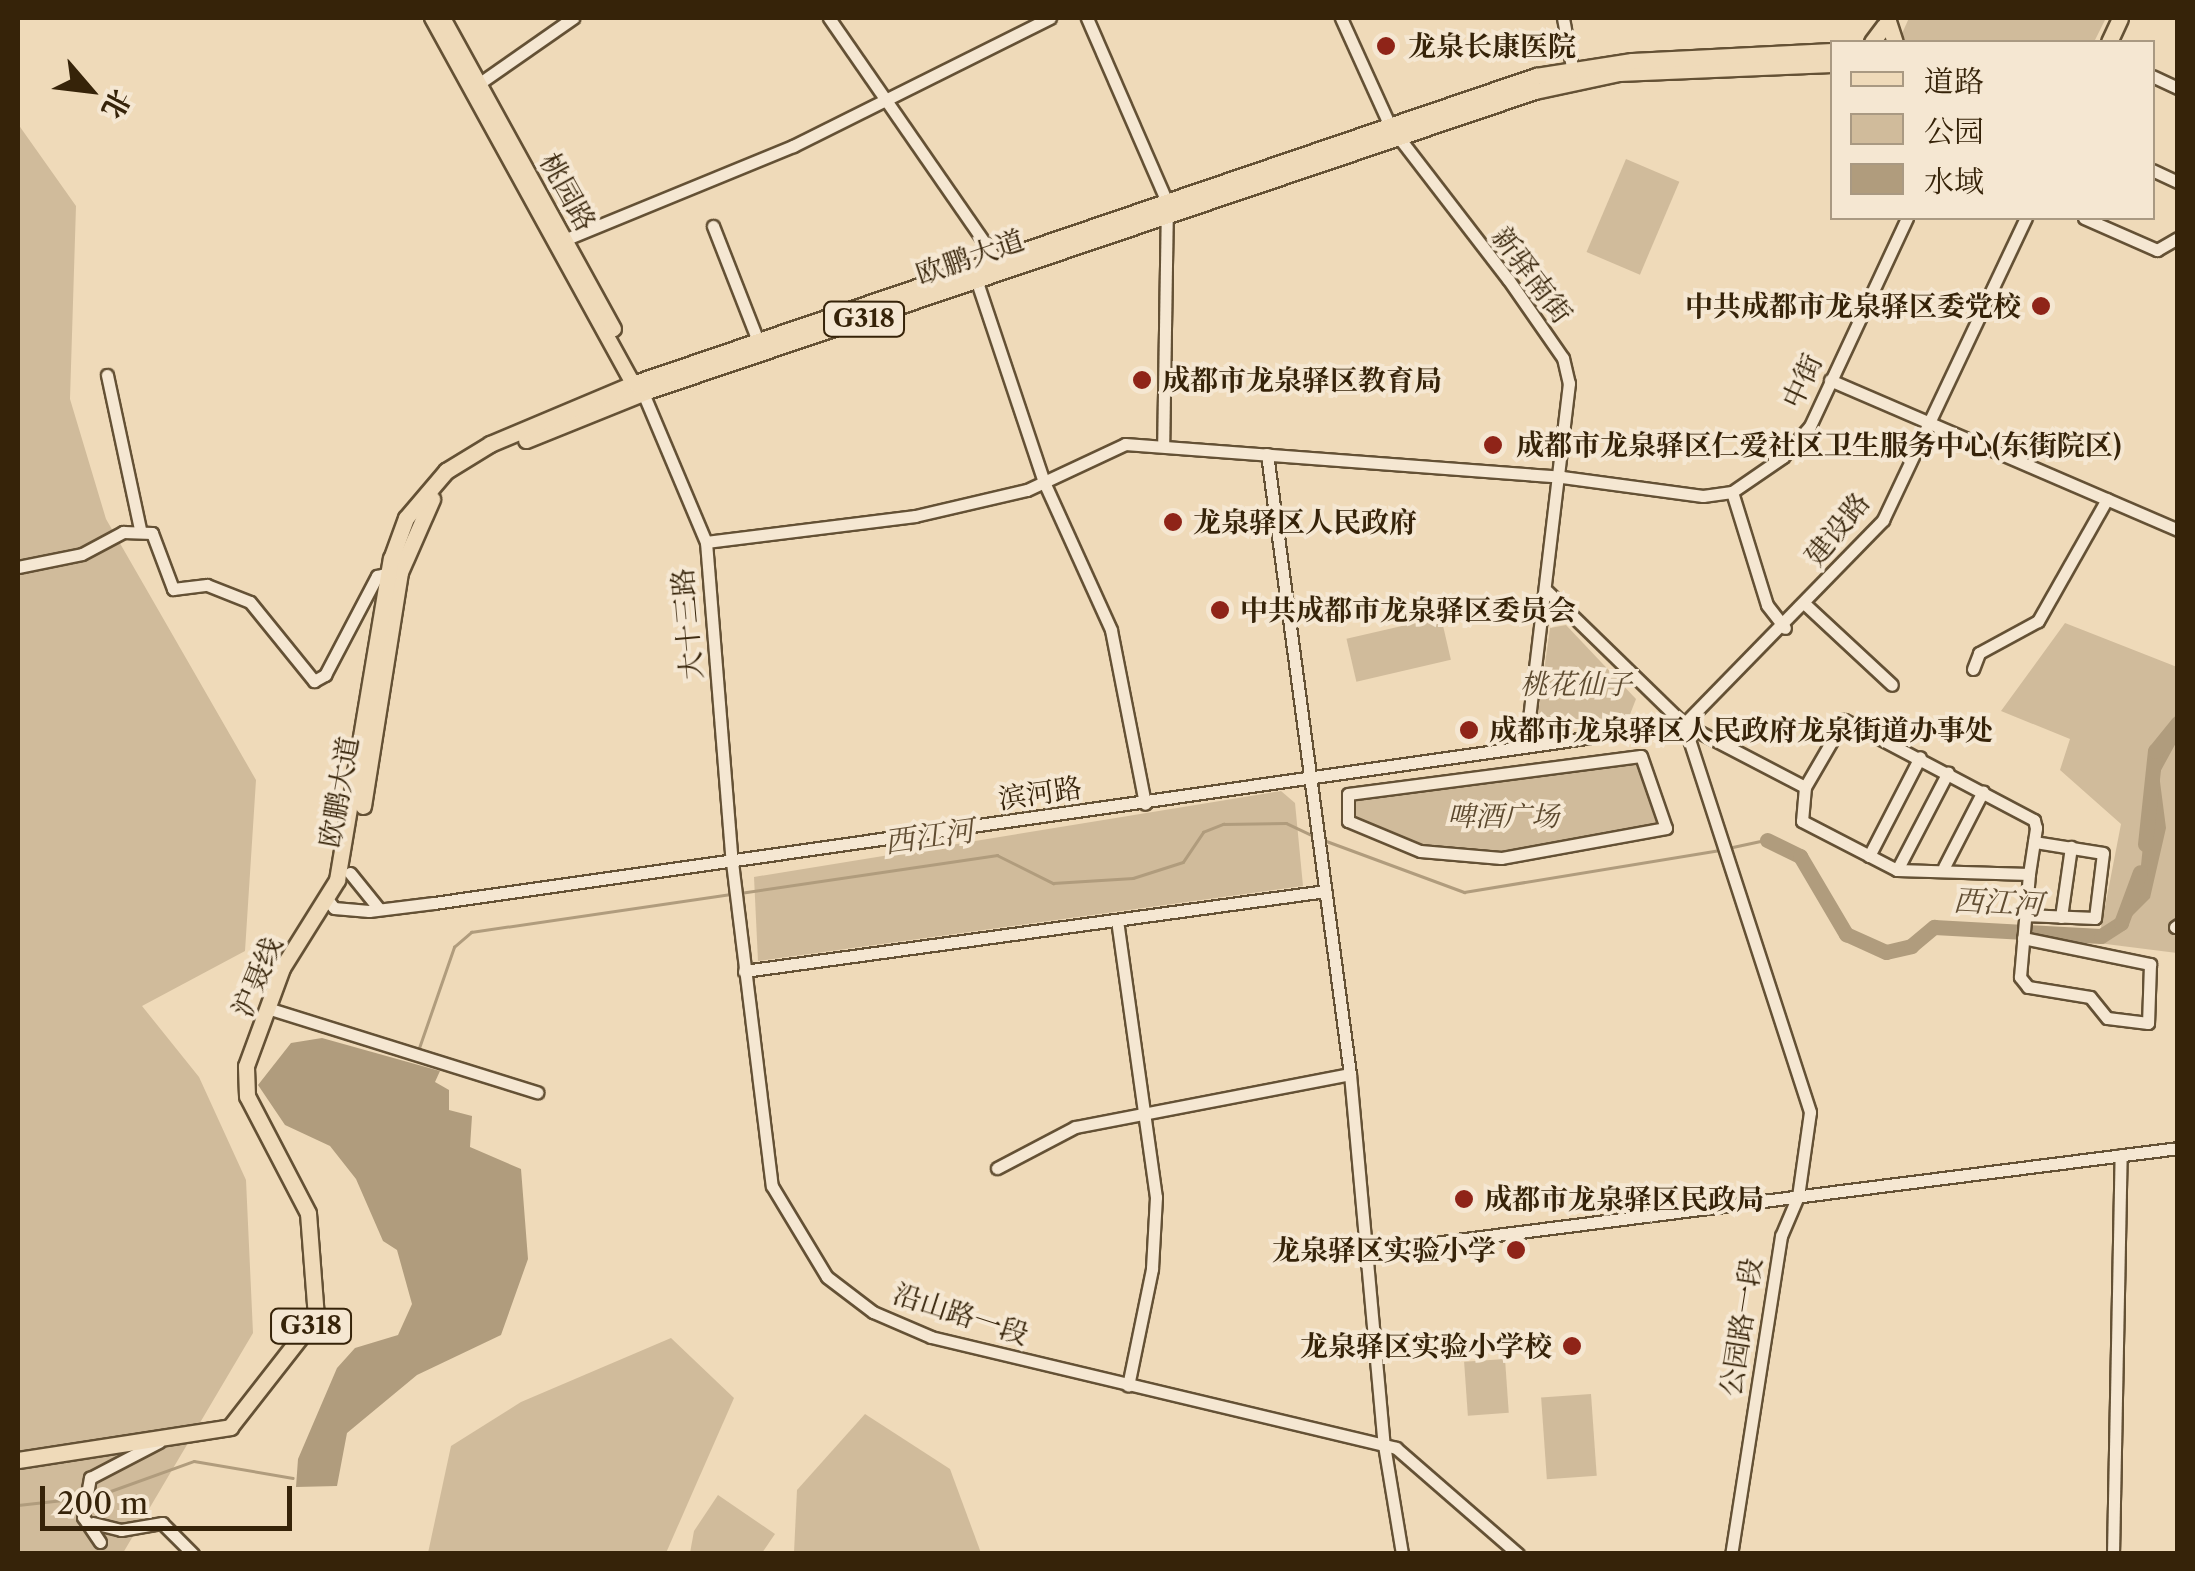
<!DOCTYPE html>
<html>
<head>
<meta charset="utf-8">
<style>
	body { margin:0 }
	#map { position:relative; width:2195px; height:1571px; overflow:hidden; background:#efdab9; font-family:"Libre Caslon Text","Noto Serif SC",serif }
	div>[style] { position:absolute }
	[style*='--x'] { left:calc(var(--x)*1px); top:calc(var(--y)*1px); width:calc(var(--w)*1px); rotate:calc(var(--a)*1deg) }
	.green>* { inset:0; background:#d0bb9b; transform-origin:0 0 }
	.water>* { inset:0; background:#b09c7d }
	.stream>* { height:2.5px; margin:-1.25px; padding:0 1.25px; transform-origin:1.25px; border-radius:1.25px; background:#b09c7d }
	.river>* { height:15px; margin:-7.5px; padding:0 7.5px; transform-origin:7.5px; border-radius:7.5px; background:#b09c7d }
	.roads { filter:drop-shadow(2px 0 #645135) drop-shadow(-2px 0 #645135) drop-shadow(0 2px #645135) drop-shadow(0 -2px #645135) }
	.minor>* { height:11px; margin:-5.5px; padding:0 5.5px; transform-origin:5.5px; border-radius:5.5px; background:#f5e7d2 }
	.major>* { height:14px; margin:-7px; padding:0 7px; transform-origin:7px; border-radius:7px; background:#efdab9 }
	.highway>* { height:15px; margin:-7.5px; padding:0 7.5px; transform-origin:7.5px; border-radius:7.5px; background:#efdab9 }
	.dots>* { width:28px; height:28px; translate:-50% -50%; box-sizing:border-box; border:5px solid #f5e7d2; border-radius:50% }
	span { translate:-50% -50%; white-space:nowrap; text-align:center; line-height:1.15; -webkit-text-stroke:8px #f5e7d2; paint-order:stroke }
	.shield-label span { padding:2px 8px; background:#f5e7d2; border:2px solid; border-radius:8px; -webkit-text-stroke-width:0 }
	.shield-label { font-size:25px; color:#362309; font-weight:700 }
	.poi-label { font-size:28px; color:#362309; font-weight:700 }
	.left { translate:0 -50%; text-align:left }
	.right { translate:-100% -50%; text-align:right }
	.street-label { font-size:28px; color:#362309 }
	.park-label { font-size:28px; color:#5c492e; font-style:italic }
	.water-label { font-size:30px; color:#614d32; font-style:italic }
	.frame { position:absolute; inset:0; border:20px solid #362309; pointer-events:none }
	.legend { position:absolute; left:1830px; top:40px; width:325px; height:180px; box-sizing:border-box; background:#f5e7d2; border:2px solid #a99982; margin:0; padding:12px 18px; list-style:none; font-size:30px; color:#362309 }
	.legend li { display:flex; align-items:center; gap:20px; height:50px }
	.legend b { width:50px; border:2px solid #a99982 }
	.north { position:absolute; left:40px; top:40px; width:100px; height:100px; -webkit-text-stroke:8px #f5e7d2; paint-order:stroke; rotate:118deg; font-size:28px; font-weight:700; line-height:40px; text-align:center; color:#362309 }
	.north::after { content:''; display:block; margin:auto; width:35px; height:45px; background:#362309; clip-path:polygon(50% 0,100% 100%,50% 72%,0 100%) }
	.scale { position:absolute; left:40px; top:1486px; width:252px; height:45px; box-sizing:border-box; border:5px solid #362309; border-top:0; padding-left:12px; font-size:30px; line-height:35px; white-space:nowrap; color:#362309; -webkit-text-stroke:8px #f5e7d2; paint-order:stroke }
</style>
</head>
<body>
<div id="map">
	<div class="green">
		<i style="clip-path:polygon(1909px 18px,2106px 18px,2094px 42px,1910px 42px,1900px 38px)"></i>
		<i style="clip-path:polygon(18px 124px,76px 206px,70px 399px,106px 519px,256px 780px,245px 951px,142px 1006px,199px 1077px,246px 1180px,253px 1333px,123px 1553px,18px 1553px)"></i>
		<i style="left:1626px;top:159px;width:58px;height:101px;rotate:23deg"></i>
		<i style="left:1441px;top:617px;width:44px;height:97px;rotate:77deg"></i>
		<i style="clip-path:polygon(2065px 623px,2177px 667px,2177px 953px,2098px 943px,2121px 824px,2060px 770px,2070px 739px,2001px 711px)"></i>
		<i style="clip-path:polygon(1566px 625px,1636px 699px,1629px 717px,1544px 722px,1538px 714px,1550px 628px)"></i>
		<i style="clip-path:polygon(1641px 756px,1666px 828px,1501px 858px,1420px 851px,1348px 821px,1348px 794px)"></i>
		<i style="clip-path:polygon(1281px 791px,1295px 803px,1303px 886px,758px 961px,754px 877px)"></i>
		<i style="clip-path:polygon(671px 1338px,734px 1398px,666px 1553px,428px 1553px,451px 1446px,521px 1402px)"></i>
		<i style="left:1505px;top:1359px;width:54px;height:41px;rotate:86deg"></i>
		<i style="left:1591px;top:1394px;width:82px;height:50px;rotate:86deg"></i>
		<i style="clip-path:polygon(865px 1414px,950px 1469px,981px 1553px,794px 1553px,797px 1490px)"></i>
		<i style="clip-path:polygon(718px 1495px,775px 1534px,762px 1553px,690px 1553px,694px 1531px)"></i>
	</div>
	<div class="water">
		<i style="clip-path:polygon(2177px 718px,2177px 741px,2159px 774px,2166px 828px,2150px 898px,2119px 929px,2138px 895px,2153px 747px)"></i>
		<i style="clip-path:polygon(322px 1038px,440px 1071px,435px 1082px,449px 1090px,449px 1110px,472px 1116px,470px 1147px,521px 1169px,528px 1259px,501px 1335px,417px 1375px,347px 1433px,337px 1486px,296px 1487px,298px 1459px,337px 1368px,355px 1348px,398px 1335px,412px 1304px,397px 1250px,383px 1241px,356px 1179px,330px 1146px,285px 1125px,258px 1085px,291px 1043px)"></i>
	</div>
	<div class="stream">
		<i style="--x:1321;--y:839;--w:153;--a:20.3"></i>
		<i style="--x:1464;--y:892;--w:259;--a:-9.3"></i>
		<i style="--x:1728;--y:848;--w:40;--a:-12"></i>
		<i style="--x:740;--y:893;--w:260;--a:-8.4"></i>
		<i style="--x:997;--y:855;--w:63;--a:26.6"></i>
		<i style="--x:1053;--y:883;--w:80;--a:-3.6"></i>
		<i style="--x:1133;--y:878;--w:52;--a:-17.7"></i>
		<i style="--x:1183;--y:862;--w:36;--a:-56"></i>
		<i style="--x:1203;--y:832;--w:22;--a:-22"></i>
		<i style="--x:1223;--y:824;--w:63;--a:-0.9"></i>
		<i style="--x:1286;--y:823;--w:31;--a:25"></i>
		<i style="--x:418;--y:1051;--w:110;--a:-70.9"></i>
		<i style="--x:454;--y:947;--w:23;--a:-41"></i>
		<i style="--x:471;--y:932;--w:264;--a:-8.3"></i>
		<i style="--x:94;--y:1497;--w:106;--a:-19.8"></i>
		<i style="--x:194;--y:1461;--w:100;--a:9.7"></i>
		<i style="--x:18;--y:1505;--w:63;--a:-6.3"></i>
	</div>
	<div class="river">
		<i style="--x:1767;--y:840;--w:37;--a:26"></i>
		<i style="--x:1800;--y:856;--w:91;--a:59.5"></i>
		<i style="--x:1846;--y:934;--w:44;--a:24.2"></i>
		<i style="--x:1886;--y:952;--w:26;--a:-13"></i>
		<i style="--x:1911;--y:946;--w:30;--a:-40"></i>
		<i style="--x:1934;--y:927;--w:167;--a:3.1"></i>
		<i style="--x:2101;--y:936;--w:24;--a:-33"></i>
		<i style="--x:2121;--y:923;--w:54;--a:-69.6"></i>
		<i style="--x:2145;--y:844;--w:94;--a:-83.9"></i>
		<i style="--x:2155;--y:751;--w:36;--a:-51"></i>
	</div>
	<div class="roads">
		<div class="minor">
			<i style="--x:829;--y:18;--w:300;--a:55.3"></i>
			<i style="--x:1087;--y:18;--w:201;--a:66.5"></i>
			<i style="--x:1167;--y:202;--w:243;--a:90.9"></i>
			<i style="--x:1341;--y:18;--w:119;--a:65.6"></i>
			<i style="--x:1390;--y:126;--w:193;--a:52.4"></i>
			<i style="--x:1508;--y:279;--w:96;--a:55.2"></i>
			<i style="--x:1563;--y:358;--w:26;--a:77"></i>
			<i style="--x:1569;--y:383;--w:363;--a:96.8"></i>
			<i style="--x:1563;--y:18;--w:50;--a:79.6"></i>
			<i style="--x:2152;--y:76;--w:29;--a:25"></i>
			<i style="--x:474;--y:87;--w:121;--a:-34.9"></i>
			<i style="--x:2152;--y:170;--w:29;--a:25"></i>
			<i style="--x:2084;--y:218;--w:80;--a:23.7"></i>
			<i style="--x:2157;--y:250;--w:24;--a:-30"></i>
			<i style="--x:713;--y:226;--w:123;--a:68.6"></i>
			<i style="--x:559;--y:242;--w:253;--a:-22.3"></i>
			<i style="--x:793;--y:146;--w:287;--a:-26.5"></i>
			<i style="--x:974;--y:273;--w:220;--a:71.5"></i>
			<i style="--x:1044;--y:482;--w:162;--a:65.6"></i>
			<i style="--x:1111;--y:630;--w:177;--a:78.9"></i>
			<i style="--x:107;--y:375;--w:157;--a:77.9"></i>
			<i style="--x:1830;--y:380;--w:379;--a:23.3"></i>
			<i style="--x:643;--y:393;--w:162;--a:67.1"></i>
			<i style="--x:706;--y:542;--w:321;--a:85.4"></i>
			<i style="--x:732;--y:862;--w:326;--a:83"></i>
			<i style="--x:772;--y:1186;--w:106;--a:58.9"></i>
			<i style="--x:827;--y:1277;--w:58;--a:37.3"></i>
			<i style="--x:873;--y:1312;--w:63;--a:23.3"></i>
			<i style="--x:931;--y:1337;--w:478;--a:13.4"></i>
			<i style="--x:1396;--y:1448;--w:162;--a:41"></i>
			<i style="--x:1267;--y:454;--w:626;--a:82.38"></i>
			<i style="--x:1350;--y:1074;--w:373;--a:84.8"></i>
			<i style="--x:1384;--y:1445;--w:110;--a:80.6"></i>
			<i style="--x:1732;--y:492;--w:118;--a:72.8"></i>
			<i style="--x:1767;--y:605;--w:29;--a:52"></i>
			<i style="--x:706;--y:542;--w:211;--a:-7.1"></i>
			<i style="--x:915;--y:516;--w:115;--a:-13.1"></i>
			<i style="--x:1027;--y:490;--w:108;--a:-25.1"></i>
			<i style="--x:1125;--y:444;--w:438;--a:4.3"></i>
			<i style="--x:1562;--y:477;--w:142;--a:7.7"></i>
			<i style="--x:1703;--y:496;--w:29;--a:-8"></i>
			<i style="--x:1732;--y:492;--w:62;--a:-34.5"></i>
			<i style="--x:1783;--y:457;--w:41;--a:-48.9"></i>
			<i style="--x:1810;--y:426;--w:230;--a:-65"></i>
			<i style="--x:18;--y:567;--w:65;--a:-11.5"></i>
			<i style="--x:82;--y:554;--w:47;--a:-28.2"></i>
			<i style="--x:123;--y:532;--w:29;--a:2"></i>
			<i style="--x:152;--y:533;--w:60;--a:69.4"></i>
			<i style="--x:173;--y:589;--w:34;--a:-7"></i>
			<i style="--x:207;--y:585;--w:46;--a:21.6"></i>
			<i style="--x:250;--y:602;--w:102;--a:51"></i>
			<i style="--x:314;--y:681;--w:13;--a:-29"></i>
			<i style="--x:325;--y:675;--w:112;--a:-62.3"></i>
			<i style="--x:377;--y:576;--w:12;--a:-14"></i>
			<i style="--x:1547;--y:591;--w:191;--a:44.2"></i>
			<i style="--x:1684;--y:724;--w:136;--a:27.5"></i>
			<i style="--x:1806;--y:605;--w:117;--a:42.9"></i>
			<i style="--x:1973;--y:669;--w:17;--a:-69"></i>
			<i style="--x:1979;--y:653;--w:67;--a:-28.5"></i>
			<i style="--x:2038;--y:621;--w:140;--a:-60.5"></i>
			<i style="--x:1684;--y:724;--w:408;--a:72"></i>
			<i style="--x:1810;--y:1112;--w:85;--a:98.1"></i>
			<i style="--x:1798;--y:1196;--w:43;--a:113"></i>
			<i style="--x:1781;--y:1236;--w:322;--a:98.9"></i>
			<i style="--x:1684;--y:724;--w:285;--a:-45.7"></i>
			<i style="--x:1883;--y:520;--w:334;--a:-64.7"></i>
			<i style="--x:1641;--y:756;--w:76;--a:70.9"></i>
			<i style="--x:1666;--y:828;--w:168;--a:169.7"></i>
			<i style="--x:1501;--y:858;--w:81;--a:-175.1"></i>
			<i style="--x:1420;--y:851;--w:78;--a:-157.4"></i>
			<i style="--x:1348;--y:821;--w:27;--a:-90"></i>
			<i style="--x:1348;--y:794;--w:295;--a:-7.4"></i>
			<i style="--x:1869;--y:856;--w:111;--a:-62.7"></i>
			<i style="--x:1944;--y:867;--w:85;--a:-62.8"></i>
			<i style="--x:1897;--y:870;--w:110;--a:-62.5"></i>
			<i style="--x:350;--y:873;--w:46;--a:51.1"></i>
			<i style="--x:327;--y:899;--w:11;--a:52"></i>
			<i style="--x:334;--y:908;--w:35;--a:5"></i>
			<i style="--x:369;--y:911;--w:65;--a:-7"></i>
			<i style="--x:434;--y:903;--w:1263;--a:-8.15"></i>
			<i style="--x:2025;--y:915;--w:70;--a:2.5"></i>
			<i style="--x:2095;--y:918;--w:65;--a:-83"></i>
			<i style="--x:2103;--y:853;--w:70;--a:-170.9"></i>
			<i style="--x:2061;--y:917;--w:71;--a:-81.9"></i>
			<i style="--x:1117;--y:920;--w:280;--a:82"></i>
			<i style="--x:1156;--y:1197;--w:72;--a:93.2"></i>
			<i style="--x:1152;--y:1269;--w:119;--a:101.6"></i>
			<i style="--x:2175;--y:927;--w:4;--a:-34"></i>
			<i style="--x:2023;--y:938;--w:130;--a:11.6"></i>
			<i style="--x:2150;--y:964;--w:59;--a:91.9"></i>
			<i style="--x:2148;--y:1023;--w:41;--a:-173"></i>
			<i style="--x:2107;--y:1018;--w:27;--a:-129"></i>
			<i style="--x:2090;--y:997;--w:63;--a:-170.8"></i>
			<i style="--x:2028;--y:987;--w:13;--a:-129"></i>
			<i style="--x:2020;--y:977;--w:103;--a:-85"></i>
			<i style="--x:2029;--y:874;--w:47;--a:-81.3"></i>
			<i style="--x:2036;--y:828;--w:8;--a:-104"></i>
			<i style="--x:2034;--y:820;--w:215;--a:-152.2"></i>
			<i style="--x:1844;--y:720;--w:78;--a:120.2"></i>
			<i style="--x:1805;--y:787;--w:34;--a:95"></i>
			<i style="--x:1802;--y:821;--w:107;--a:27.3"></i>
			<i style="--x:1897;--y:870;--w:132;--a:1.7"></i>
			<i style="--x:744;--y:971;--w:587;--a:-7.83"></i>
			<i style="--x:270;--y:1009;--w:280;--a:17.3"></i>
			<i style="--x:997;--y:1168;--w:88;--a:-27.7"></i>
			<i style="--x:1075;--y:1127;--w:280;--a:-10.9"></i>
			<i style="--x:1371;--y:1251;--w:814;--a:-7.27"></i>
			<i style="--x:93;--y:1523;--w:29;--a:14"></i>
			<i style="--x:121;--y:1530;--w:42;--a:-9.7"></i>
			<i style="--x:162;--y:1523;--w:44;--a:45"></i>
			<i style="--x:100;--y:1542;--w:30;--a:-124"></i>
			<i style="--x:83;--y:1517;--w:40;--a:-80"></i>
			<i style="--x:90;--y:1478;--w:78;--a:-27.6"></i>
			<i style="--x:2113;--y:1554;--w:399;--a:-88.9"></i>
		</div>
		<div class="major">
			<i style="--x:432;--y:18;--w:429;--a:61.2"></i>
			<i style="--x:443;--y:18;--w:355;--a:61.2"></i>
		</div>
		<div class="highway">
			<i style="--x:1887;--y:18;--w:25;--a:72"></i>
			<i style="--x:1872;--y:42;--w:20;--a:-53"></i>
			<i style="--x:2109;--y:42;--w:26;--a:-65"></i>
			<i style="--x:526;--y:440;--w:131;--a:-22"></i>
			<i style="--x:647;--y:391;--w:937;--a:-18.67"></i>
			<i style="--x:1535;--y:91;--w:86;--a:-12.1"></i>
			<i style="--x:1619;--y:73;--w:213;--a:-2.4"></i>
			<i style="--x:363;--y:806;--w:237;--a:-81"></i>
			<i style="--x:400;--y:572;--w:80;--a:-66.3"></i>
			<i style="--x:18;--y:1460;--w:215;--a:-8.8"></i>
			<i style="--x:230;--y:1427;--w:140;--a:-52"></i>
			<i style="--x:316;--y:1317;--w:104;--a:-94.4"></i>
			<i style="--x:308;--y:1213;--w:132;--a:-117.5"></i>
			<i style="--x:247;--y:1096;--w:30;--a:-92"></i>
			<i style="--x:246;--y:1066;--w:104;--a:-69.8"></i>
			<i style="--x:282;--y:968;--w:104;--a:-58"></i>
			<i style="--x:337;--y:880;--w:326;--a:-80.5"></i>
			<i style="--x:391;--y:559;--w:44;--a:-69.9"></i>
			<i style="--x:406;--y:518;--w:62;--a:-49.6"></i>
			<i style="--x:446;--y:471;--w:52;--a:-31.5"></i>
			<i style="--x:490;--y:444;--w:157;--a:-22.8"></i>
			<i style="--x:635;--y:383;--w:952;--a:-18.82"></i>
			<i style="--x:1536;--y:76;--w:97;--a:-8.9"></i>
			<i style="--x:1632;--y:61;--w:200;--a:-2.9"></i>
		</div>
	</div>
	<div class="dots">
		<i style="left:1386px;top:46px;background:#8f2418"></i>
		<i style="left:2041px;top:306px;background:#8f2418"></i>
		<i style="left:1142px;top:380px;background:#8f2418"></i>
		<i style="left:1493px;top:445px;background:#8f2418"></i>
		<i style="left:1173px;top:522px;background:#8f2418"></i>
		<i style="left:1220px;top:610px;background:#8f2418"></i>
		<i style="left:1469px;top:730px;background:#8f2418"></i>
		<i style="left:1464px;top:1199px;background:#8f2418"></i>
		<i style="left:1516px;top:1250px;background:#8f2418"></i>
		<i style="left:1572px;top:1346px;background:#8f2418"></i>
	</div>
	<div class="shield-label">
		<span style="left:864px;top:319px">G318</span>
		<span style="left:311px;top:1326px">G318</span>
	</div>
	<div class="poi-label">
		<span class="left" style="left:1408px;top:46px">龙泉长康医院</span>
		<span class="right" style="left:2021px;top:306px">中共成都市龙泉驿区委党校</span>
		<span class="left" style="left:1162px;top:380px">成都市龙泉驿区教育局</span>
		<span class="left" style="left:1516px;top:445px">成都市龙泉驿区仁爱社区卫生服务中心(东街院区)</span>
		<span class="left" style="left:1193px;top:522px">龙泉驿区人民政府</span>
		<span class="left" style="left:1240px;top:610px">中共成都市龙泉驿区委员会</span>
		<span class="left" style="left:1489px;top:730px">成都市龙泉驿区人民政府龙泉街道办事处</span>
		<span class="left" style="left:1484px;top:1199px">成都市龙泉驿区民政局</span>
		<span class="right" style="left:1496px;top:1250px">龙泉驿区实验小学</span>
		<span class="right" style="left:1552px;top:1346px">龙泉驿区实验小学校</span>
	</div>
	<div class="street-label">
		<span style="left:568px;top:192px;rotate:61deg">桃园路</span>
		<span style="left:970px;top:257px;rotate:-19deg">欧鹏大道</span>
		<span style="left:1532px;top:275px;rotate:53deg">新驿南街</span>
		<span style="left:1802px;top:381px;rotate:-65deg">中街</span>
		<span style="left:1837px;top:529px;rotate:-51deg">建设路</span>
		<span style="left:687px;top:624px;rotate:-95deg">大十三路</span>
		<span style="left:339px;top:792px;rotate:-80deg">欧鹏大道</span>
		<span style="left:1040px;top:793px;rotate:-8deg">滨河路</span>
		<span style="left:257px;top:977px;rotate:-67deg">沪聂线</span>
		<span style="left:961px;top:1314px;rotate:18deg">沿山路一段</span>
		<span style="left:1741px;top:1327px;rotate:-81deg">公园路一段</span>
	</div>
	<div class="park-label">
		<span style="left:1576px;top:684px">桃花仙子</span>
		<span style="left:1503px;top:816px">啤酒广场</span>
	</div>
	<div class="water-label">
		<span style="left:929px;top:837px;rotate:-8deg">西江河</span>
		<span style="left:1998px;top:903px;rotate:3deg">西江河</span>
	</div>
	<div class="frame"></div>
	<ul class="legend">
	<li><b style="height:12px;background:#efdab9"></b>道路</li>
	<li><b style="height:28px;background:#d0bb9b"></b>公园</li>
	<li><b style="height:28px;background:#b09c7d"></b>水域</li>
	</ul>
	<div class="north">北</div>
	<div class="scale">200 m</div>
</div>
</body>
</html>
